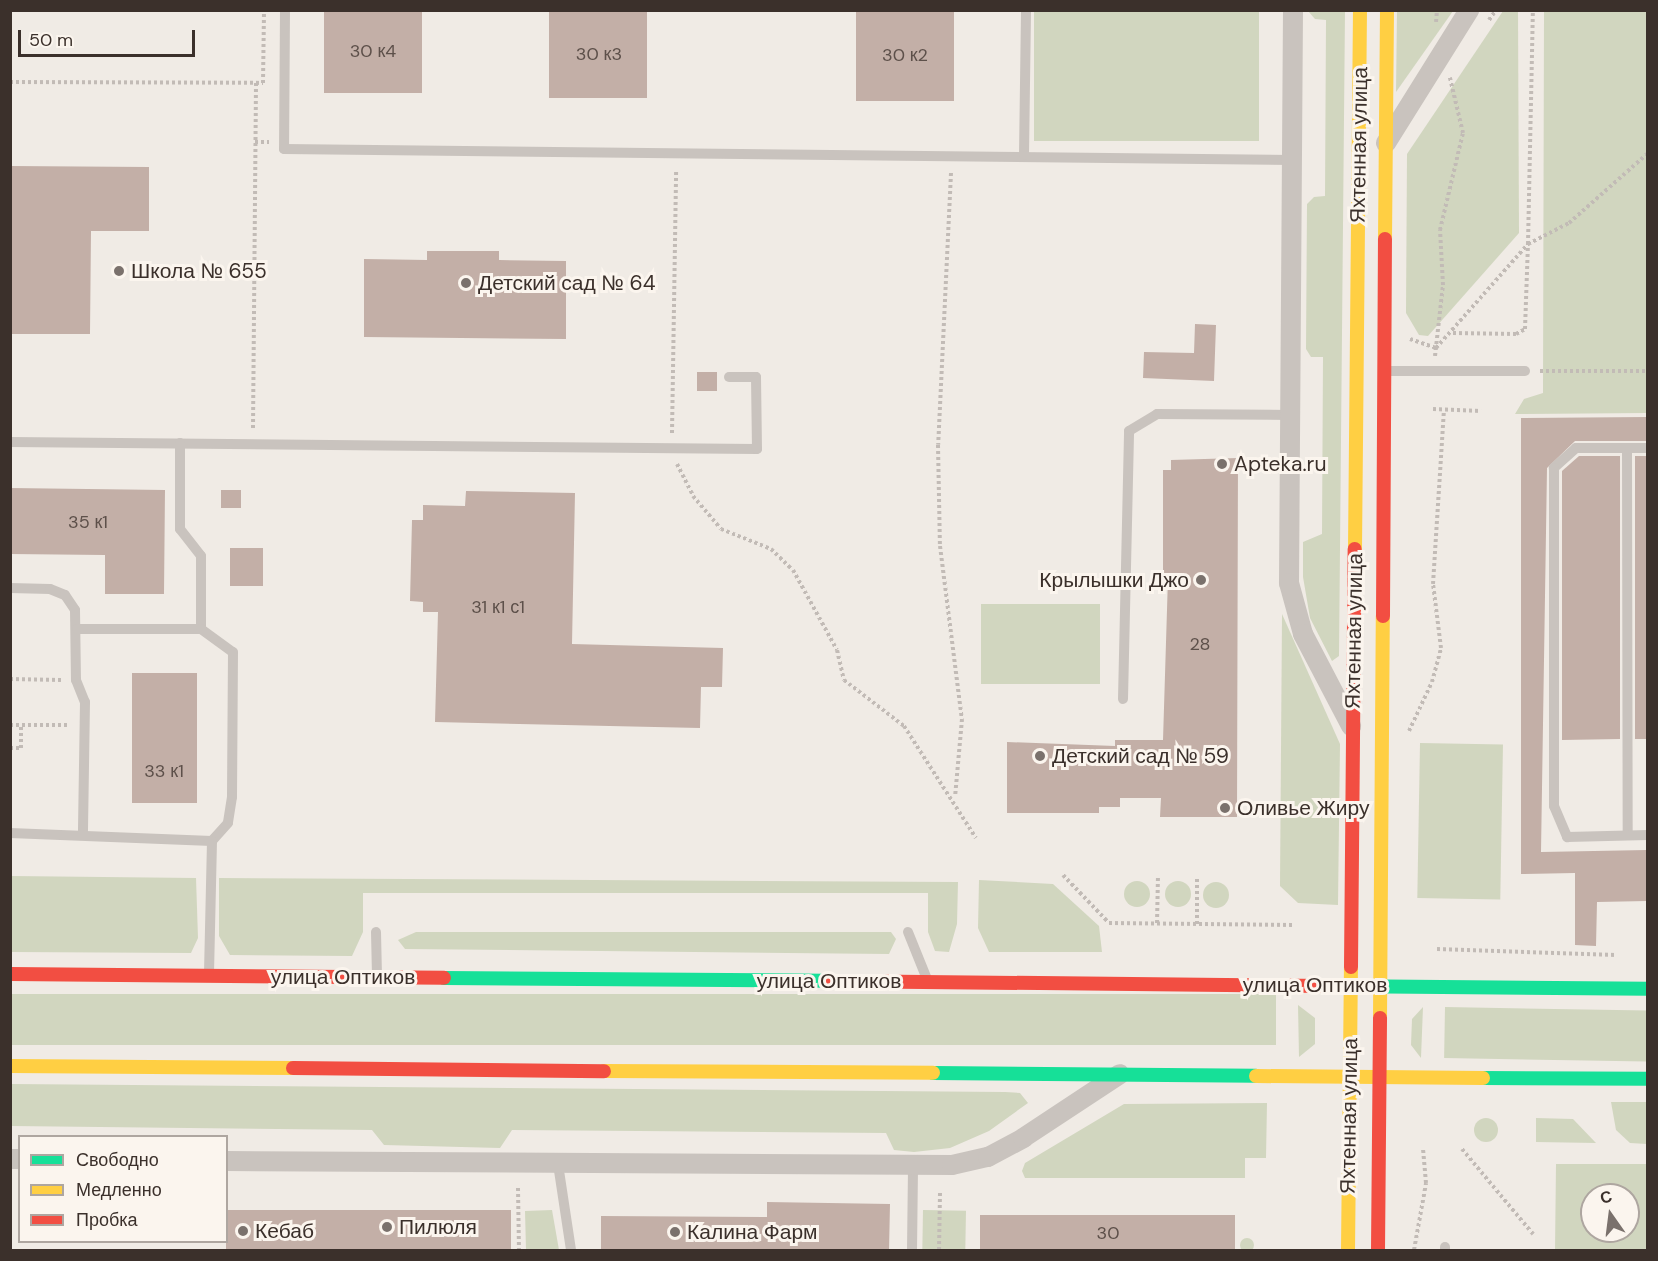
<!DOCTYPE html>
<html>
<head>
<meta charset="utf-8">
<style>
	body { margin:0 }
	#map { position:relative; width:1658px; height:1261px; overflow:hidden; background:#f0ebe5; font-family:"DM Sans",sans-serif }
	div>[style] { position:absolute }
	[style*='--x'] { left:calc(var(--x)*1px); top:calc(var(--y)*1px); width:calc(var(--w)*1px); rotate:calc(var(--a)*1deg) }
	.green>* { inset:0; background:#d1d6bf; transform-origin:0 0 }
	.round { border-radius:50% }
	.building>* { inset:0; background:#c3afa7; transform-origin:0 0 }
	.path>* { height:4px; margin-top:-2px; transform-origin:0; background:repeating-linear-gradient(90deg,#c2bbb6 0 3px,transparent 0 6px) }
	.lane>* { height:10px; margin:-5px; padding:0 5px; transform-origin:5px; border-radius:5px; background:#c9c3be }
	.street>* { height:20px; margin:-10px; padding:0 10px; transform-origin:10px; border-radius:10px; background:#c9c3be }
	.fast>* { height:14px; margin:-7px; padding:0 7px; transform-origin:7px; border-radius:7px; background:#16e098 }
	.slow>* { height:14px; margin:-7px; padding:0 7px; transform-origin:7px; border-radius:7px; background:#ffcf43 }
	.jam>* { height:14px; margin:-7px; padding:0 7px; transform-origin:7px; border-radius:7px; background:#f24e42 }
	.dots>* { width:16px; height:16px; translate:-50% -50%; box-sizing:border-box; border:3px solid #fbf5ee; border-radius:50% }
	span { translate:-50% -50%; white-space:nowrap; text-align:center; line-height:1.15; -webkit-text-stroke:6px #fbf5ee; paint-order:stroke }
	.number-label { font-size:18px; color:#5d504a }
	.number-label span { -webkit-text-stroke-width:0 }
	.street-label { font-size:21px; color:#3b302b }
	.poi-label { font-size:21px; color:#3b302b }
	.left { translate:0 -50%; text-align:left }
	.right { translate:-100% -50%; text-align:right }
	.frame { position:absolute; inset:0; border:12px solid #3b302b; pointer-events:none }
	.legend { position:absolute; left:18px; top:1135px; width:210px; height:108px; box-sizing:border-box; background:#fbf5ee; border:2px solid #aea6a0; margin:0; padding:8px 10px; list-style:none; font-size:18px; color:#3b302b }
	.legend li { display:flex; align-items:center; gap:12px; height:30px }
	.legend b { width:30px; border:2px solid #aea6a0 }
	.north { position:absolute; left:1580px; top:1183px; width:60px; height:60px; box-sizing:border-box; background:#fbf5ee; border:2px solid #aea6a0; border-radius:50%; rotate:346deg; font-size:16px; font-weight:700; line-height:24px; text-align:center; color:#3b302b }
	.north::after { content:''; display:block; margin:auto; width:21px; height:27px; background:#7a716c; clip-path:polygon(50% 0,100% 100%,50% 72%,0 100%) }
	.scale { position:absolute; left:18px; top:30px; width:177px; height:27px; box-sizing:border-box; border:3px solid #3b302b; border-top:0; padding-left:8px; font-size:18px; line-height:21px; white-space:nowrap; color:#3b302b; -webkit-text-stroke:4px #fbf5ee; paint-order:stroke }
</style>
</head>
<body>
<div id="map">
	<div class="green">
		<i style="left:1034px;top:11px;width:225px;height:130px"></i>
		<i style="clip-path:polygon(1308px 11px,1345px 11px,1339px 656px,1332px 661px,1310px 618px,1303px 577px,1303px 542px,1322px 534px,1323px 357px,1311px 357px,1306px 349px,1307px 204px,1314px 197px,1325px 196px,1326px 20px,1315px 19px)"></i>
		<i style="clip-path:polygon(1397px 11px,1453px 11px,1396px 92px)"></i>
		<i style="clip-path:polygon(1503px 11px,1518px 11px,1519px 233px,1428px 336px,1419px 335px,1406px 313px,1407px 154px)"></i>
		<i style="clip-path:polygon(1544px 11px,1647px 11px,1647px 413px,1515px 414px,1524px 399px,1543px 393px)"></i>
		<i style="left:981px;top:604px;width:119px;height:80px"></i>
		<i style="clip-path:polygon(1282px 614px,1340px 744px,1338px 905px,1298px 903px,1280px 886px)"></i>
		<i style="left:1420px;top:743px;width:83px;height:155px;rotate:1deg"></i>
		<i style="clip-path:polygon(11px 876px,196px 878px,198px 938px,191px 953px,11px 952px)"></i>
		<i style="clip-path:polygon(219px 878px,958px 882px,957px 924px,949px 952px,935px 951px,928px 932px,928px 893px,363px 893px,363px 932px,352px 956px,230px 955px,219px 936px)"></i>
		<i style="clip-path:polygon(979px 880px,1053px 884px,1099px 926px,1102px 952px,989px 952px,978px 928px)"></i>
		<i class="round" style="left:1124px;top:881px;width:26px;height:26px"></i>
		<i class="round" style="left:1165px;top:881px;width:26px;height:26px"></i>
		<i class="round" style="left:1203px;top:882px;width:26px;height:26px"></i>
		<i style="clip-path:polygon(416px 932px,891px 932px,896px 939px,889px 954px,405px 949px,398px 940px)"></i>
		<i style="left:11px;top:994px;width:1265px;height:51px"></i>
		<i style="clip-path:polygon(1298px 1005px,1315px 1018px,1315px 1044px,1299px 1057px)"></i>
		<i style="clip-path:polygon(1423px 1007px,1421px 1058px,1411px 1045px,1412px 1019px)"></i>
		<i style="left:1445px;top:1007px;width:202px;height:51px;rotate:1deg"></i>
		<i style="clip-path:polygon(11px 1084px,1005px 1092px,1020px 1093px,1028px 1103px,989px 1131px,950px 1148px,914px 1152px,894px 1150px,886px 1133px,512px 1130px,500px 1148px,384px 1145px,372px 1130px,11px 1126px)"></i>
		<i style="clip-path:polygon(1611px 1102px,1647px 1102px,1647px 1144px,1630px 1143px,1616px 1130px)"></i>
		<i style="clip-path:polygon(1267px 1103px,1266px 1158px,1245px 1158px,1245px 1178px,1025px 1178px,1022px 1171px,1025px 1163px,1124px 1104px)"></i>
		<i class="round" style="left:1474px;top:1118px;width:24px;height:24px"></i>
		<i style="clip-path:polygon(1536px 1118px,1573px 1119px,1596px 1143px,1536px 1142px)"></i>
		<i style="clip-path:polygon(evenodd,1556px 1164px,1647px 1164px,1647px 1250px,1555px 1250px,1556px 1164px,1592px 1195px,1628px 1195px,1628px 1231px,1592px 1231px,1592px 1195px)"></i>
		<i style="clip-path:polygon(552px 1210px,559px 1250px,526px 1250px,525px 1211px)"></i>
		<i style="left:923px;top:1210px;width:43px;height:40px;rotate:1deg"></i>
		<i class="round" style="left:1240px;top:1238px;width:14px;height:14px"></i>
	</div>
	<div class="building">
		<i style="left:324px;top:10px;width:98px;height:83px"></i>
		<i style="left:549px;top:10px;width:98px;height:88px"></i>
		<i style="left:856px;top:10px;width:98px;height:91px"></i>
		<i style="clip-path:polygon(10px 166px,149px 167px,149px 231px,91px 231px,90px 334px,10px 334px)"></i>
		<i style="clip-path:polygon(427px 251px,499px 251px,499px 260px,566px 261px,566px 339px,364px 337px,364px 259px,427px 260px)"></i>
		<i style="clip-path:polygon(1195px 324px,1216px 325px,1214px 381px,1143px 378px,1144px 352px,1194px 353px)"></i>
		<i style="left:697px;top:372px;width:20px;height:19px"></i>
		<i style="clip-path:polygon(1647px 417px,1647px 441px,1575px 441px,1547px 468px,1541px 852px,1647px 850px,1647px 901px,1597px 902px,1596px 946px,1575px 945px,1575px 873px,1521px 874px,1521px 418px)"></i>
		<i style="clip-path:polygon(1579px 456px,1620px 456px,1620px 739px,1562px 740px,1562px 471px)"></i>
		<i style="left:1635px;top:456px;width:12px;height:283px"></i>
		<i style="clip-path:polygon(1238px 458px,1237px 817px,1160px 817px,1161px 798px,1120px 798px,1120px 807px,1099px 807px,1099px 813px,1007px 813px,1007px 742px,1115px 746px,1115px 740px,1163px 740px,1168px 577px,1163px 577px,1163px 470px,1171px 470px,1171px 460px)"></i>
		<i style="clip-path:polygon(10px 488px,165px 490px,164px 594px,105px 594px,105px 555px,10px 554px)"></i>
		<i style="left:221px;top:490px;width:20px;height:18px"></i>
		<i style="clip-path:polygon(466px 491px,575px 493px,572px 644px,723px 648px,722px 687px,701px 687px,700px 728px,435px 722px,438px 612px,423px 612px,423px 602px,410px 601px,412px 520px,423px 520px,423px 505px,465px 506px)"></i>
		<i style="left:230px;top:548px;width:33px;height:38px"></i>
		<i style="left:132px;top:673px;width:65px;height:130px"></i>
		<i style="clip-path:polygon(767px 1202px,890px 1204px,889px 1251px,601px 1251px,601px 1216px,767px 1217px)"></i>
		<i style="left:511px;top:1210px;width:41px;height:285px;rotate:90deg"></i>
		<i style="left:980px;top:1215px;width:255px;height:36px"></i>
	</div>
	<div class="path">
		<i style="--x:1489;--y:20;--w:12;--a:-55"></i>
		<i style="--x:1436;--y:22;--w:12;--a:-85"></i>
		<i style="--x:10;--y:82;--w:253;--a:0.2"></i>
		<i style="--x:263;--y:83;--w:73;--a:-89.2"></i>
		<i style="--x:255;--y:142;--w:14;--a:0"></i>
		<i style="--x:951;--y:173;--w:272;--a:92.7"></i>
		<i style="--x:938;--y:445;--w:101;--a:88.9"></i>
		<i style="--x:940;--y:546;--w:174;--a:82.8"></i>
		<i style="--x:962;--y:719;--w:78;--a:95.1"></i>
		<i style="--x:1453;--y:333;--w:63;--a:0.9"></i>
		<i style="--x:1516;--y:334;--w:10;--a:-29"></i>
		<i style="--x:1525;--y:329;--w:85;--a:-88"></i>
		<i style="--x:1528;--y:244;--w:46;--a:-27.1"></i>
		<i style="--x:1569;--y:223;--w:106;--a:-41.5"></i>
		<i style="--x:1410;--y:339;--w:28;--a:19"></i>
		<i style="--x:1436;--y:348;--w:139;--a:-48.5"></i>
		<i style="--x:1528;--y:244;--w:234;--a:-88.8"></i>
		<i style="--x:1435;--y:356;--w:71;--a:-83.6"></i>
		<i style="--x:1443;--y:285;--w:55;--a:-93.1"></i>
		<i style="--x:1440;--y:230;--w:100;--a:-76.7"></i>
		<i style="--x:1463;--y:133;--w:57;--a:-103.3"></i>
		<i style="--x:1540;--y:371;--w:108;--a:0"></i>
		<i style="--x:1433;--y:409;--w:48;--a:2.4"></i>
		<i style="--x:253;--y:428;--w:345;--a:-89.5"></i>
		<i style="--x:672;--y:433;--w:263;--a:-89.1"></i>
		<i style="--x:677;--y:464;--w:36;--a:63"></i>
		<i style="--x:693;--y:496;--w:43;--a:49.7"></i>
		<i style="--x:721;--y:529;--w:54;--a:21.8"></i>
		<i style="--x:771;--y:549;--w:30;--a:44"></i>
		<i style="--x:793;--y:570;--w:91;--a:61.2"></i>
		<i style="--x:837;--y:650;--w:31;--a:77"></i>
		<i style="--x:844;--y:680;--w:76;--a:37.5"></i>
		<i style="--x:904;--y:726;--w:133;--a:57.3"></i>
		<i style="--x:10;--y:679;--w:51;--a:1.1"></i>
		<i style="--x:10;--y:725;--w:59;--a:0"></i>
		<i style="--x:1409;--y:731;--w:54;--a:-64.9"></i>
		<i style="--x:1432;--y:682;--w:35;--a:-75"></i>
		<i style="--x:1441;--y:648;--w:64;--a:-97.1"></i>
		<i style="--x:1433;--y:584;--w:174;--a:-86.4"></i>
		<i style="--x:10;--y:748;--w:11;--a:0"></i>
		<i style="--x:21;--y:748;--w:23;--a:-90"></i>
		<i style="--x:1063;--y:875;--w:66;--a:46.2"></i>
		<i style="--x:1109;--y:923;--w:184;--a:0.6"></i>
		<i style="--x:1157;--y:923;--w:47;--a:-88.8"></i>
		<i style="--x:1197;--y:924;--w:48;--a:-90"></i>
		<i style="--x:1437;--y:949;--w:179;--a:1.9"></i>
		<i style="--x:1462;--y:1149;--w:111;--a:50.1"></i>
		<i style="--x:518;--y:1188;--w:62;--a:89.1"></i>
		<i style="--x:939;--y:1250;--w:58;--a:-89"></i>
		<i style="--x:1414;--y:1250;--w:68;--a:-79.8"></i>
		<i style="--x:1426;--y:1183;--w:34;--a:-95"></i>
	</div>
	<div class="lane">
		<i style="--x:285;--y:10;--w:139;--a:90.4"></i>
		<i style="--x:284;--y:149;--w:1008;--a:0.63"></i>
		<i style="--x:1024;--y:155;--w:145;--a:-89.2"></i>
		<i style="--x:1385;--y:371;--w:140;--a:0"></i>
		<i style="--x:10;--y:442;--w:747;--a:0.54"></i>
		<i style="--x:757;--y:449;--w:72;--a:-90.8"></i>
		<i style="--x:756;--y:377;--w:27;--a:180"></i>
		<i style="--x:180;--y:443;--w:86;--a:90"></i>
		<i style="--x:180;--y:529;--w:34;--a:52"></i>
		<i style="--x:201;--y:556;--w:73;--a:90"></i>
		<i style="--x:1627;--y:448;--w:387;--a:89.9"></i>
		<i style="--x:1648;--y:448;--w:72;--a:180"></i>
		<i style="--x:1576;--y:448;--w:30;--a:138"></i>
		<i style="--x:1554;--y:468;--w:338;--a:90"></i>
		<i style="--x:1554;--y:806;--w:34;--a:67"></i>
		<i style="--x:1567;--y:837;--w:81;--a:-1.4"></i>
		<i style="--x:10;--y:588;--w:40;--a:1.4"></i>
		<i style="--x:50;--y:589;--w:16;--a:22"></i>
		<i style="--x:65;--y:595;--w:18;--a:56"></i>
		<i style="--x:75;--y:610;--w:70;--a:89.2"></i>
		<i style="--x:76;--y:680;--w:24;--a:68"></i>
		<i style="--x:85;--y:702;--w:131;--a:90.9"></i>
		<i style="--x:77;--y:629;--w:124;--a:0"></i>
		<i style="--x:201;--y:629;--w:39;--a:36"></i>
		<i style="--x:233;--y:652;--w:145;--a:90.4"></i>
		<i style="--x:232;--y:797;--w:26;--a:99"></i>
		<i style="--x:228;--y:823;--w:24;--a:132"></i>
		<i style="--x:212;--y:841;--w:133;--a:91.3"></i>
		<i style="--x:1123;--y:699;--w:268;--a:-88.7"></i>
		<i style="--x:1129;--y:431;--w:33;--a:-31"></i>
		<i style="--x:1157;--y:414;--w:133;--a:0.4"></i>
		<i style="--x:10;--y:833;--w:202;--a:2.3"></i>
		<i style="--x:376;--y:932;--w:45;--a:88.7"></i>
		<i style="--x:908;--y:932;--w:51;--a:68"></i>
		<i style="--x:558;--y:1164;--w:87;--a:81.4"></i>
		<i style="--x:912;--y:1250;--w:83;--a:-89.3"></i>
		<i style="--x:1445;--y:1250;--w:3;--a:-90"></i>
	</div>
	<div class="street">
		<i style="--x:1293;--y:10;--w:573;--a:90.4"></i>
		<i style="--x:1289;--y:583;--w:53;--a:74.6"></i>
		<i style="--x:1303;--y:634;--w:104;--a:62.4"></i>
		<i style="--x:1386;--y:143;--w:157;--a:-58"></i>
		<i style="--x:10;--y:1159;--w:10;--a:0"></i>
		<i style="--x:226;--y:1161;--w:726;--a:0.32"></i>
		<i style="--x:952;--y:1165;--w:37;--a:-13"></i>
		<i style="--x:988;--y:1157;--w:40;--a:-28"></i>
		<i style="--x:1023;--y:1138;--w:116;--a:-33.4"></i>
	</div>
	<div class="fast">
		<i style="--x:444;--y:978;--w:384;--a:0.4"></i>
		<i style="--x:1329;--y:986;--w:319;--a:0.5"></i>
		<i style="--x:933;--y:1073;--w:323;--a:0.5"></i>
		<i style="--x:1483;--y:1078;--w:165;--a:0.3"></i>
	</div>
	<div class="slow">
		<i style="--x:1385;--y:239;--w:229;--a:-89.5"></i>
		<i style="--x:1355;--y:549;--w:539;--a:-89.47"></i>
		<i style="--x:1380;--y:1018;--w:402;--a:-89.6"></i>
		<i style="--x:10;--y:1066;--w:283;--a:0.4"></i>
		<i style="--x:604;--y:1071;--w:329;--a:0.3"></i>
		<i style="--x:1256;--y:1076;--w:227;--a:0.5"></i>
		<i style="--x:1348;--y:1250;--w:283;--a:-89.4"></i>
	</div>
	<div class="jam">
		<i style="--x:1383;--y:616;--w:377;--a:-89.7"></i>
		<i style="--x:1351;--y:967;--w:418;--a:-89.5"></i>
		<i style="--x:10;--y:974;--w:434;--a:0.5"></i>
		<i style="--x:828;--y:981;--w:501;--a:0.57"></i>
		<i style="--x:293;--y:1068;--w:311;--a:0.6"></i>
		<i style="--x:1378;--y:1250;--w:232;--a:-89.5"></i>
	</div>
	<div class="dots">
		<i style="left:119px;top:271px;background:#7a716c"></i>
		<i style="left:466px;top:283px;background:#7a716c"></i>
		<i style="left:1222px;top:464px;background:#7a716c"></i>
		<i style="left:1201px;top:580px;background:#7a716c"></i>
		<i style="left:1040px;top:756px;background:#7a716c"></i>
		<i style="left:1225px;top:808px;background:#7a716c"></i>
		<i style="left:387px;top:1227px;background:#7a716c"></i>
		<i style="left:243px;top:1231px;background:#7a716c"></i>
		<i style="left:675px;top:1232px;background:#7a716c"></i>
	</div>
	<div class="number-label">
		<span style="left:373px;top:51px">30 к4</span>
		<span style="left:599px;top:54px">30 к3</span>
		<span style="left:905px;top:55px">30 к2</span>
		<span style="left:88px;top:522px">35 к1</span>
		<span style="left:498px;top:607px">31 к1 с1</span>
		<span style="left:1200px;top:644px">28</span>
		<span style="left:164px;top:771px">33 к1</span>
		<span style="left:1108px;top:1233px">30</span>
	</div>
	<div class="street-label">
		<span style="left:1359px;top:145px;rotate:-89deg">Яхтенная улица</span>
		<span style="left:1354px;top:631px;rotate:-89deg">Яхтенная улица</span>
		<span style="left:343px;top:977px">улица Оптиков</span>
		<span style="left:829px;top:981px">улица Оптиков</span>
		<span style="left:1315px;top:985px">улица Оптиков</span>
		<span style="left:1349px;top:1116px;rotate:-89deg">Яхтенная улица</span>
	</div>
	<div class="poi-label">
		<span class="left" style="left:131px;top:271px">Школа № 655</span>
		<span class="left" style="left:478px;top:283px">Детский сад № 64</span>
		<span class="left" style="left:1234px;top:464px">Apteka.ru</span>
		<span class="right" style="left:1189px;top:580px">Крылышки Джо</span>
		<span class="left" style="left:1052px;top:756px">Детский сад № 59</span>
		<span class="left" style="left:1237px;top:808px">Оливье Жиру</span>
		<span class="left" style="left:399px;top:1227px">Пилюля</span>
		<span class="left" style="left:255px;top:1231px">Кебаб</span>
		<span class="left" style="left:687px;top:1232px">Калина Фарм</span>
	</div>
	<div class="frame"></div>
	<ul class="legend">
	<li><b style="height:8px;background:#16e098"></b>Свободно</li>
	<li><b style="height:8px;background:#ffcf43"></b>Медленно</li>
	<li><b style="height:8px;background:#f24e42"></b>Пробка</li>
	</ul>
	<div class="north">С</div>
	<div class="scale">50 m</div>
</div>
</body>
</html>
